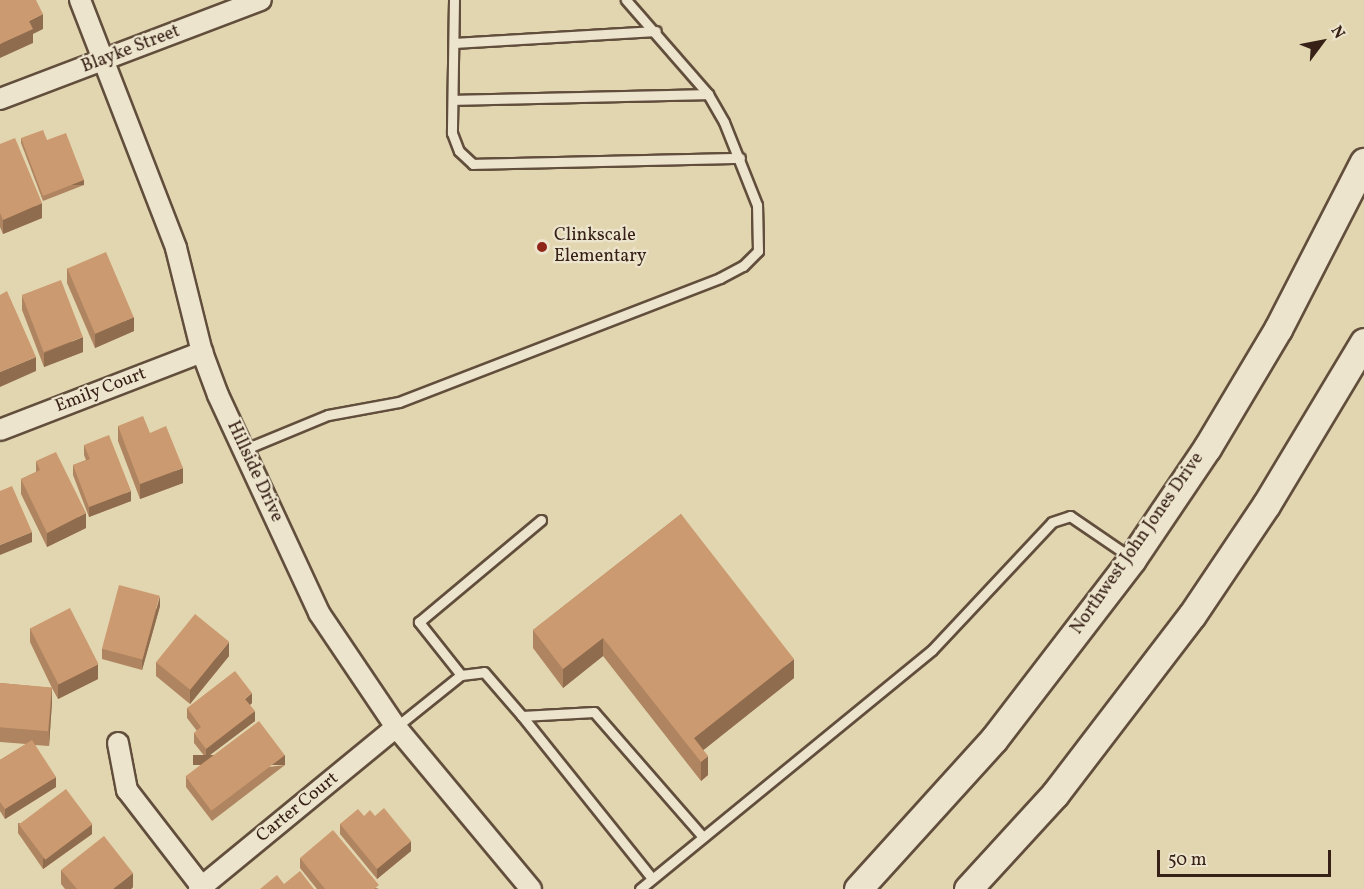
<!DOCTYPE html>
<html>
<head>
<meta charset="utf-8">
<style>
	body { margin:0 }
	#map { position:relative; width:1364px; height:889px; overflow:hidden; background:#e2d6b0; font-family:Vollkorn,serif }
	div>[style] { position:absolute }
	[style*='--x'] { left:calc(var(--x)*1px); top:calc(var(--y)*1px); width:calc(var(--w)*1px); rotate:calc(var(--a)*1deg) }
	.roads { filter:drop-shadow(2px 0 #624e3c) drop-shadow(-2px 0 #624e3c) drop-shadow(0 2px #624e3c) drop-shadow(0 -2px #624e3c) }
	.service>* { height:9px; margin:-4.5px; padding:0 4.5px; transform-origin:4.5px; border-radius:4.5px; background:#ece4cc }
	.minor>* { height:20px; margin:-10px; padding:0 10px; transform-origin:10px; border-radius:10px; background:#ece4cc }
	.secondary>* { height:27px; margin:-13.5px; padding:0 13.5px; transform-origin:13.5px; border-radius:13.5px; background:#ece4cc }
	.wall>* { inset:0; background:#af8460 }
	.shaded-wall>* { inset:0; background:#8f6c4e; transform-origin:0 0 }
	.building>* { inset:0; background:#cc9a70; transform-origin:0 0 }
	.dots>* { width:16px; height:16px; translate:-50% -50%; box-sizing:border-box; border:3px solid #ece4cc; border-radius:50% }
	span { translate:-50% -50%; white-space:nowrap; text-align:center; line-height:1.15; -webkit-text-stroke:4.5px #ece4cc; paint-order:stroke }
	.street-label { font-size:18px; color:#372016 }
	.poi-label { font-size:18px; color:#372016 }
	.left { translate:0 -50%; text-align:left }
	.north { position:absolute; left:1292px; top:12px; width:60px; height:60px; -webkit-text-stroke:4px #ece4cc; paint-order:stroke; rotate:58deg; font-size:16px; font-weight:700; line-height:24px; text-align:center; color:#372016 }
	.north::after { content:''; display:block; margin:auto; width:21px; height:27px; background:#372016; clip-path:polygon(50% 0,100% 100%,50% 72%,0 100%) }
	.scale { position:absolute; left:1157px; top:850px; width:174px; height:27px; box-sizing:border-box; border:3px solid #372016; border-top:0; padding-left:8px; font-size:18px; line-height:21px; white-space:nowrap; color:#372016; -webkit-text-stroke:4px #ece4cc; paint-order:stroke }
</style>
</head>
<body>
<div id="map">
	<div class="roads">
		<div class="service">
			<i style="--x:454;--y:0;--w:133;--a:90.9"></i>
			<i style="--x:452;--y:133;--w:19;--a:69"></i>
			<i style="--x:459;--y:151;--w:19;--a:43"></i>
			<i style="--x:473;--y:164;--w:267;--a:-1.3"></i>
			<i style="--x:454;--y:43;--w:202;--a:-3.4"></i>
			<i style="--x:453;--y:100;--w:255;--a:-1.3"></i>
			<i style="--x:243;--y:450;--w:92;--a:-22.4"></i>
			<i style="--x:328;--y:415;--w:72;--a:-10.4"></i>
			<i style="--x:399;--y:402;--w:344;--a:-21.1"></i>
			<i style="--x:720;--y:278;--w:26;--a:-28"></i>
			<i style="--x:743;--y:266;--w:21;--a:-45"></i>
			<i style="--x:758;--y:251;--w:46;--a:-91.2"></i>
			<i style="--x:757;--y:205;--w:89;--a:-111.7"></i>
			<i style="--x:724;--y:122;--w:32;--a:-120"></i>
			<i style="--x:708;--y:94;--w:125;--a:-131.1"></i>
			<i style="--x:461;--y:675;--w:68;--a:-128.4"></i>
			<i style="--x:419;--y:622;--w:159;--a:-39.9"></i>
			<i style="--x:522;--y:716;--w:208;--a:51.3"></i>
			<i style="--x:396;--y:727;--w:83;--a:-38.7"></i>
			<i style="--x:461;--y:675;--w:23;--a:-7"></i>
			<i style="--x:484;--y:672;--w:58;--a:49.2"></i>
			<i style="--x:522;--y:716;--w:72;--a:-3.2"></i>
			<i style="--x:594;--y:712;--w:164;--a:48.9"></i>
			<i style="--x:640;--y:889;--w:377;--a:-39.3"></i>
			<i style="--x:932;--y:650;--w:175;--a:-46.8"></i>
			<i style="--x:1052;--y:522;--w:19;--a:-18"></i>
			<i style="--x:1070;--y:516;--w:73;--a:34.3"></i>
		</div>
		<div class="minor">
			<i style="--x:80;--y:0;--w:266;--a:68.8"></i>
			<i style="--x:176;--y:248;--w:107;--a:76"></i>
			<i style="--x:202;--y:352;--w:46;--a:69.6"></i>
			<i style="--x:218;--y:395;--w:240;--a:65.1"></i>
			<i style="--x:319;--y:613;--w:138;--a:56"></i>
			<i style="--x:396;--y:727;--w:211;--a:50.2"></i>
			<i style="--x:0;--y:99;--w:279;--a:-20.8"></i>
			<i style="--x:0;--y:430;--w:217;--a:-21.1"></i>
			<i style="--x:118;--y:743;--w:48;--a:79.2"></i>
			<i style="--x:127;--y:790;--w:123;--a:52.3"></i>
			<i style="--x:199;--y:889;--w:255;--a:-39.4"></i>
		</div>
		<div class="secondary">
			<i style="--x:858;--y:889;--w:202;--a:-47.8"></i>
			<i style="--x:994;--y:739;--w:227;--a:-52.5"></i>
			<i style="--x:1132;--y:559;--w:134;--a:-56"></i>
			<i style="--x:1207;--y:448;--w:139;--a:-59.2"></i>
			<i style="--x:1278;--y:329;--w:188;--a:-62.8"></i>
			<i style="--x:968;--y:889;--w:129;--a:-47.5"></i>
			<i style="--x:1055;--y:794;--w:225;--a:-52.6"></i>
			<i style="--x:1192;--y:615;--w:133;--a:-56.1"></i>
			<i style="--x:1266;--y:505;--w:190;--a:-59"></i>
		</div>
	</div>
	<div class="wall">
		<i style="clip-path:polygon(21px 138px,84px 185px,43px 201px,21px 143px)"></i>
		<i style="clip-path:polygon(0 144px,42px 218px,3px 234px,0 227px)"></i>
		<i style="clip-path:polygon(67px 268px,134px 331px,95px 348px,67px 283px)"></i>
		<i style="clip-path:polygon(22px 296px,83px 352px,44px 367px,22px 310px)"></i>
		<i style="clip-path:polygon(118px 426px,150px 433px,183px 483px,140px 499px,118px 441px)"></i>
		<i style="clip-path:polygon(84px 445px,131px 501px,89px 517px,73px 475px,73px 465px,86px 460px,84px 455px)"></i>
		<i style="clip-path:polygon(36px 461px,86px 528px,47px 547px,21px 494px,21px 479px,36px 472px)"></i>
		<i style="clip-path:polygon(681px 514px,794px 678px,703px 750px,708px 775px,701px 781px,603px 656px,563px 688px,533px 648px,533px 630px)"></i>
		<i style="clip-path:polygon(160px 606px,142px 670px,102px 659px,102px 649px)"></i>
		<i style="clip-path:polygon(30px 628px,98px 679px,58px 699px,52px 688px,52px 702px,49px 746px,35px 745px,56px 787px,5px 819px,0 811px,0 760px,26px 744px,0 742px,0 683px,52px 688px,30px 642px)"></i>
		<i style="clip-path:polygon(229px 656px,190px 704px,156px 676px,156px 662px)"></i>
		<i style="clip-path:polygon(252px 703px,250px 705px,255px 721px,206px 758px,194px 743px,194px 733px,197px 731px,187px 718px,187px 708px)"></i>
		<i style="clip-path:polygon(285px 765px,212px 821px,186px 787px,186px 777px)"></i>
		<i style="clip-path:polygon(364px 816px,375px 816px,411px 851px,377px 879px,340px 834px,340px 824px)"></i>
		<i style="clip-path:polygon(18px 823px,92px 834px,43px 869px,18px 833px)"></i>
		<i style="clip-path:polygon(300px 858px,379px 889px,317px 889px,300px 868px)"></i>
		<i style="clip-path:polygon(61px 870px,133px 887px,131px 889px,65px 889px,61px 884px)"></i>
	</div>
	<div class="shaded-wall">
		<i style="clip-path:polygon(43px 14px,43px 29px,33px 34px,33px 43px,0 58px,0 44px,29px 21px)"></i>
		<i style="left:84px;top:180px;width:5px;height:44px;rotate:90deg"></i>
		<i style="clip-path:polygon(42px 203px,42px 218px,3px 234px,3px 220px)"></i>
		<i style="clip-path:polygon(134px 317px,134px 331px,95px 348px,95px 334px)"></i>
		<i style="clip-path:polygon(83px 337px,83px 352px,44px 367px,44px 353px)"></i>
		<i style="clip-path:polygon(36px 357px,36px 371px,0 387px,0 372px)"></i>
		<i style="clip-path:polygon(183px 468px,183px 483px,140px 499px,140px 484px)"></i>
		<i style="clip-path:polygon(131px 491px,131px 501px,89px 517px,89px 507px)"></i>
		<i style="clip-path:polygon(86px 513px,86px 528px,47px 547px,47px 533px)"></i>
		<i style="clip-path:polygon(32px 532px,32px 542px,0 555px,0 545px)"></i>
		<i style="clip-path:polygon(160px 596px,160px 606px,142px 670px,142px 661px)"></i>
		<i style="clip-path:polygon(603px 638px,603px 656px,563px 688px,563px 669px)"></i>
		<i style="clip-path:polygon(229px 642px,229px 656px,190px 704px,190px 690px)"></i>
		<i style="clip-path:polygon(794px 659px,794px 678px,696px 756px,694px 738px)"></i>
		<i style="clip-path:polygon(98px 664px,98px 679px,58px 699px,58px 684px)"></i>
		<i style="clip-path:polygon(52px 688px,52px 702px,49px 746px,49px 731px)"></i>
		<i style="clip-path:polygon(252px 693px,252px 703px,245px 709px,245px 699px)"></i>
		<i style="clip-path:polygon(255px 711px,255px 721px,206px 758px,206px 749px)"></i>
		<i style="left:285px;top:755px;width:10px;height:92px;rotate:90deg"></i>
		<i style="clip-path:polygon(708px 756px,708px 775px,701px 781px,701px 762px)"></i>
		<i style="clip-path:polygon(56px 777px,56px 787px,5px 819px,5px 809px)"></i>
		<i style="clip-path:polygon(92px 824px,92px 834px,43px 869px,43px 859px)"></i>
		<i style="clip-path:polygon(411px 841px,411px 851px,377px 879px,377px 869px)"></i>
		<i style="clip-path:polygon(133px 873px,133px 887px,131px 889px,113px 889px)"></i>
	</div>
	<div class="building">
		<i style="clip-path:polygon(0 0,36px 0,43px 14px,29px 21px,33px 29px,0 44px)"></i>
		<i style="clip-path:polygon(43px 130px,47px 140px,66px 133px,84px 180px,43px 196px,21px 138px)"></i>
		<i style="clip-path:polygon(15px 138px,42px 203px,3px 220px,0 213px,0 144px)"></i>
		<i style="left:106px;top:252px;width:71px;height:42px;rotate:67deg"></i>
		<i style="left:61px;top:280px;width:61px;height:42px;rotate:69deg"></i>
		<i style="clip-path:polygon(7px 291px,36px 357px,0 372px,0 295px)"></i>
		<i style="clip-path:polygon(143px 416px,150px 433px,166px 426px,183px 468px,140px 484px,118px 426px)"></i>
		<i style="clip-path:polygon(109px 435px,131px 491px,89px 507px,73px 465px,90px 459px,84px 445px)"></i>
		<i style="clip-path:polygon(56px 452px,86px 513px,47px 533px,21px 479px,40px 470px,36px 461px)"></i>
		<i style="clip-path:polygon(12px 486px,32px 532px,0 545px,0 491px)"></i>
		<i style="clip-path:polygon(681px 514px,794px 659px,694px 738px,708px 756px,701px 762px,603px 638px,563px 669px,533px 630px)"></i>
		<i style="left:119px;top:585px;width:42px;height:66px;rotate:15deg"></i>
		<i style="left:70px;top:608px;width:63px;height:45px;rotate:63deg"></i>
		<i style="left:195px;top:614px;width:44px;height:62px;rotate:39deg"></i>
		<i style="clip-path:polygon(235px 671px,252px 693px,245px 699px,255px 711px,206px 749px,194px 733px,201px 727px,187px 708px)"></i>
		<i style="left:0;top:683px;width:52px;height:44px;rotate:5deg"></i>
		<i style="left:259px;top:721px;width:43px;height:92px;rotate:53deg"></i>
		<i style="clip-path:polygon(32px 740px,56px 777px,5px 809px,0 802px,0 760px)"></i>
		<i style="left:66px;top:789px;width:44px;height:59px;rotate:53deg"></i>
		<i style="clip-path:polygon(384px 808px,411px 841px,377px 869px,340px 824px,358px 809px,364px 816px,370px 810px,375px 816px)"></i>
		<i style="clip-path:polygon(333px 830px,379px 885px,374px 889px,325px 889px,300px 858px)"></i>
		<i style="clip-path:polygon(104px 836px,133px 873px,113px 889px,77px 889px,61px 870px)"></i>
		<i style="clip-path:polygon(300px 871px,314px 889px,260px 889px,277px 875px,284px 884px)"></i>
	</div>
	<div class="dots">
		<i style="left:542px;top:247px;background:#8f2418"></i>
	</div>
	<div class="street-label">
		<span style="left:131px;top:50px;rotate:-21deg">Blayke Street</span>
		<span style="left:101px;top:391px;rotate:-21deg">Emily Court</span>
		<span style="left:254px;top:472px;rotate:65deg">Hillside Drive</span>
		<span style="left:1138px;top:544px;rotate:-55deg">Northwest John Jones Drive</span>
		<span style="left:298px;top:808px;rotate:-39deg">Carter Court</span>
	</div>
	<div class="poi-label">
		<span class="left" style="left:554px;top:247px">Clinkscale<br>Elementary</span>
	</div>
	<div class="north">N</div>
	<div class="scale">50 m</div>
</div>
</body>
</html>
